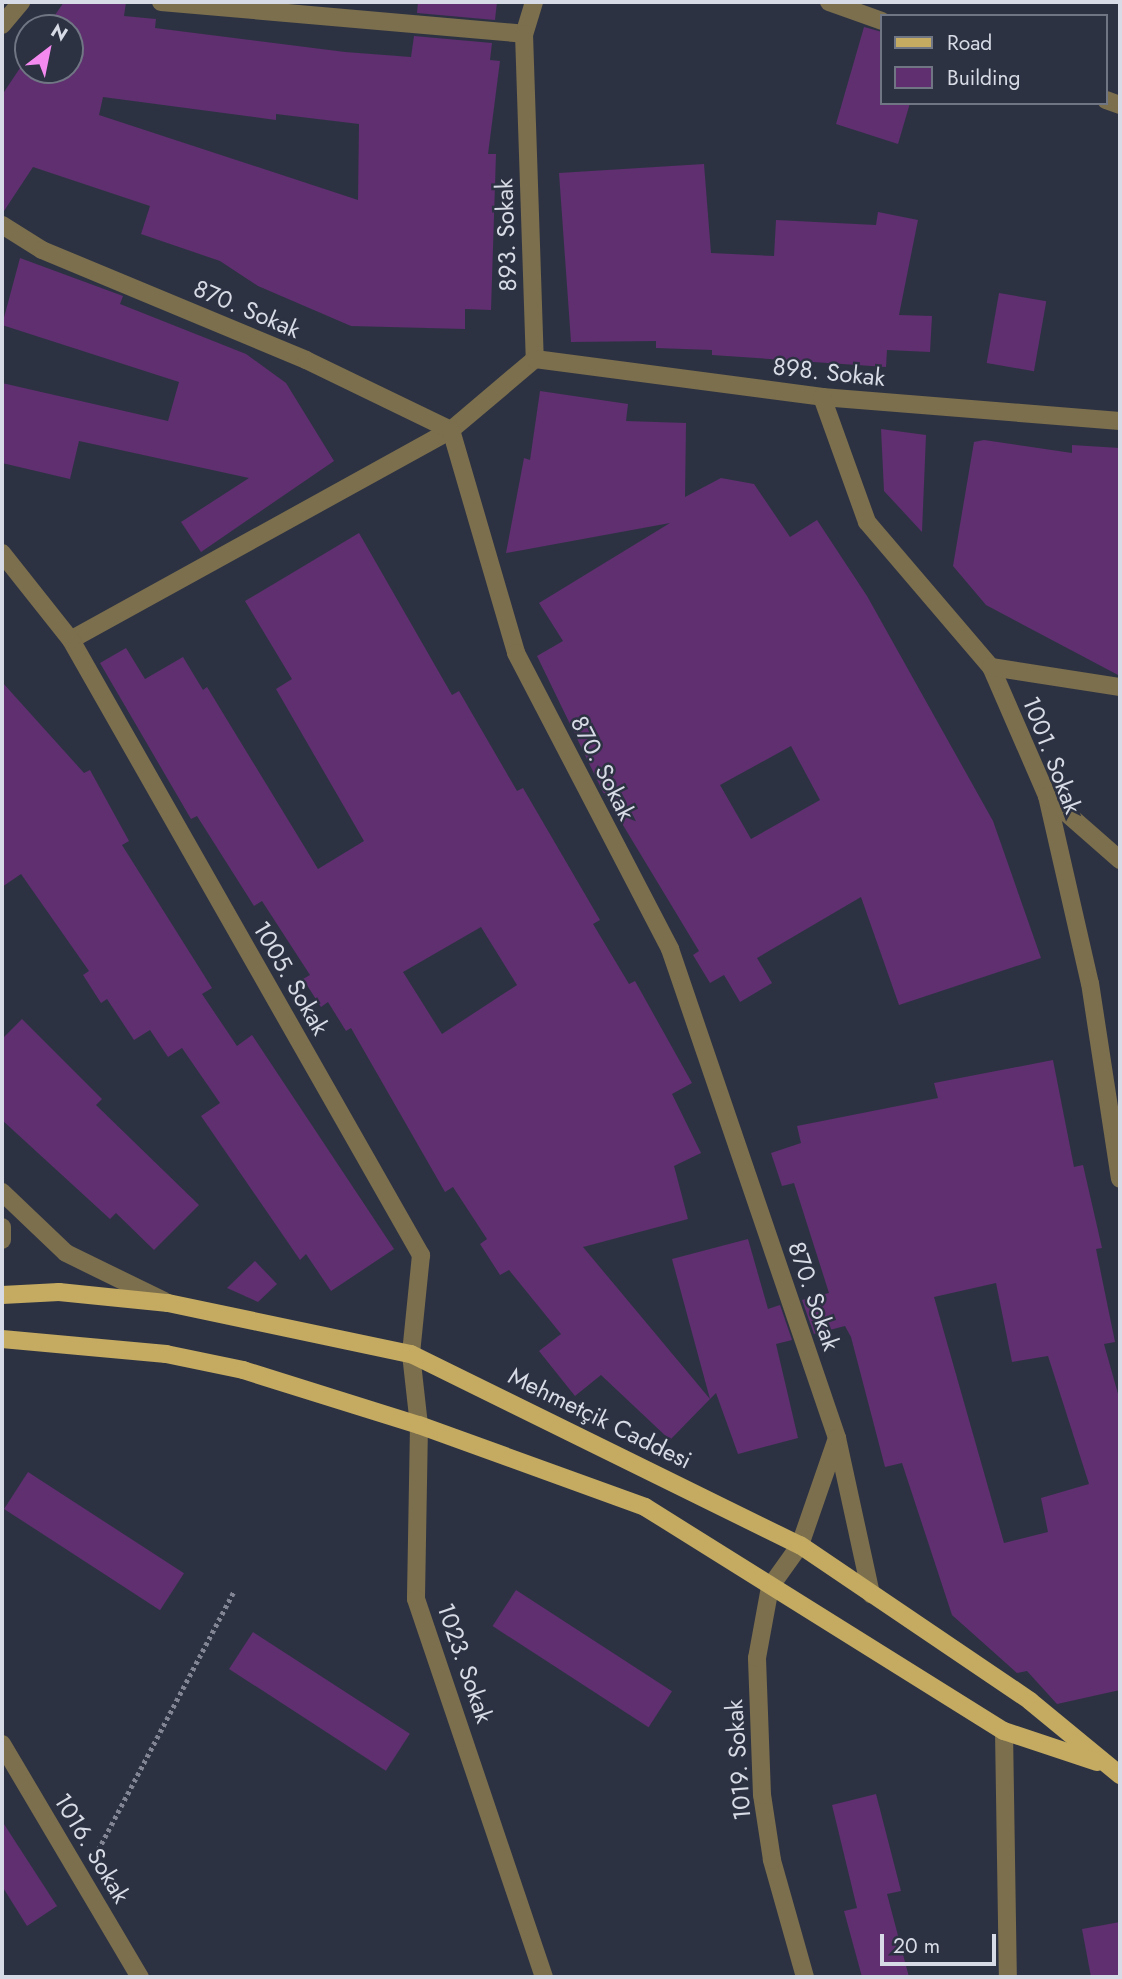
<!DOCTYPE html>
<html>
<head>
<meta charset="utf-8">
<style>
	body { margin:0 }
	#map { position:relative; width:1122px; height:1979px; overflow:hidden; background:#2d3243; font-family:Jost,sans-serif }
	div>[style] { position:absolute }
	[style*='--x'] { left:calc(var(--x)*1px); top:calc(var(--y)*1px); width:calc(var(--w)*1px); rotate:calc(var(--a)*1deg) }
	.building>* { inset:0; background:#5f2f6f; transform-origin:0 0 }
	.path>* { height:4.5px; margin-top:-2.25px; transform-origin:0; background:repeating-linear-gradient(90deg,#828694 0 3.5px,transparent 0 7px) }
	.minor>* { height:18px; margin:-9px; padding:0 9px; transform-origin:9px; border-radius:9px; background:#7c6f4d }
	.major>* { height:18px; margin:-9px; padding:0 9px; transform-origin:9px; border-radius:9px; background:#c4ab61 }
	span { translate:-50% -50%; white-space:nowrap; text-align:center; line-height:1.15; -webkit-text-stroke:5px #2d3243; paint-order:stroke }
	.street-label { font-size:24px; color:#d7dbe5 }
	.frame { position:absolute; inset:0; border:4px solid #d7dbe5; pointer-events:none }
	.legend { position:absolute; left:880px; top:14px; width:228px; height:91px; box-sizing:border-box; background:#2d3243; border:2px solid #717684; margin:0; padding:9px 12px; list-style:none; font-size:21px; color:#d7dbe5 }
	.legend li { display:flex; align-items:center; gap:14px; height:35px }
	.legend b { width:35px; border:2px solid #717684 }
	.north { position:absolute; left:14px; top:14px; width:70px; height:70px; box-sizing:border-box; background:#2d3243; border:2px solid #717684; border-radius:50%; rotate:32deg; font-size:19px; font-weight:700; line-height:28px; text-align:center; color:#d7dbe5 }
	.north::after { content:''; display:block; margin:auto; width:24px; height:32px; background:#f489f0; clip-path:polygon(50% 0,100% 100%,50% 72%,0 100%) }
	.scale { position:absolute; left:880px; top:1934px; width:116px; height:32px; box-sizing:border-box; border:4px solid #d7dbe5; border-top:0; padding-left:9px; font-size:21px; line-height:24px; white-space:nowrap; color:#d7dbe5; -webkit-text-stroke:5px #2d3243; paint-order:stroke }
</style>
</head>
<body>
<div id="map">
	<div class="building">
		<i style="clip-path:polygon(evenodd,64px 2px,126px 2px,124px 16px,156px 19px,155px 28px,345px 52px,411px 57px,414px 36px,492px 43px,490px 60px,500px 61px,488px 154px,496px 154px,491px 310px,465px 309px,465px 329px,351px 326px,258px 286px,220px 261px,141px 234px,150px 206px,33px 167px,2px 214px,2px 95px,28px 56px,28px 70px,70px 70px,70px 28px,46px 28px,64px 2px,103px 97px,276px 120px,276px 114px,359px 124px,358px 200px,99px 115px,103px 97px)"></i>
		<i style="clip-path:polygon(418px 2px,497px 2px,495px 20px,417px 13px)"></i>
		<i style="clip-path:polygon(864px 27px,882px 32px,882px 103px,910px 103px,898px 144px,836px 124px)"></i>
		<i style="clip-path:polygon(704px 164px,711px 253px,774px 256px,776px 220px,876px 225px,878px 212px,918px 220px,899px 315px,932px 316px,930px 352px,887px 350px,886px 367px,712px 355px,712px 350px,656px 348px,656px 341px,571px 342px,559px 173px)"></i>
		<i style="clip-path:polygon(20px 258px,123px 296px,120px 304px,246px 354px,286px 383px,334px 461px,201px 552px,181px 522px,249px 478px,79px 441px,70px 479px,2px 463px,2px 383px,168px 421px,179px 382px,2px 325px)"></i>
		<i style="left:999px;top:293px;width:48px;height:71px;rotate:10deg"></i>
		<i style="clip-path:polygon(evenodd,540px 391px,628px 404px,626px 421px,686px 423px,685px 497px,721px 478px,754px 484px,790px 537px,817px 520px,867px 596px,993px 821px,1041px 958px,899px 1005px,861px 897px,757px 958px,772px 983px,740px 1002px,724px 975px,710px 983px,693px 955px,699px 951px,603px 792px,537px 656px,563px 641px,539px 603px,670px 523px,506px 553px,524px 458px,530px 460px,540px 391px,791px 746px,820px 800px,751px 839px,720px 785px,791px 746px)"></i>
		<i style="clip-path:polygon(881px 429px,926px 435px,922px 532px,884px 491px)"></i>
		<i style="clip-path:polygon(984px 440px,1072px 453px,1072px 445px,1120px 448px,1120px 676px,986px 605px,953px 566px,974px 442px)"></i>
		<i style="clip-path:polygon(evenodd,359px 533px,452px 695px,459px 691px,517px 791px,523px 788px,600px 920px,593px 924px,629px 984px,635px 981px,692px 1083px,672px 1094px,701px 1153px,674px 1166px,688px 1219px,583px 1247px,710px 1399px,670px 1440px,601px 1375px,575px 1396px,539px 1351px,561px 1334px,509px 1270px,500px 1275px,480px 1244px,487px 1239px,453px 1187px,445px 1192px,351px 1028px,346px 1031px,328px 1002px,321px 1007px,303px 979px,310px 975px,262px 901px,254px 906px,197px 816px,191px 819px,100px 663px,126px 648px,145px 679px,183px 657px,203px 690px,207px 687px,318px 869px,364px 841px,276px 689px,292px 679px,245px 601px,359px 533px,481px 927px,517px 985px,442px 1034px,403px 972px,481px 927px)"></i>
		<i style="clip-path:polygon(2px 682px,84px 773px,90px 770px,129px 841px,122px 845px,212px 988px,202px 994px,237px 1046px,252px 1035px,394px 1249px,331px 1291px,306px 1254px,300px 1260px,201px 1116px,220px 1103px,182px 1048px,168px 1057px,150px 1030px,134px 1040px,107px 999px,101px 1003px,83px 975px,89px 971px,21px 874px,2px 887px)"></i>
		<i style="clip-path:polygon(22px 1019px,102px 1099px,96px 1105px,199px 1205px,154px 1250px,116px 1213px,110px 1219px,2px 1120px,2px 1039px)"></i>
		<i style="clip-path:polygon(evenodd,1053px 1060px,1074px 1167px,1083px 1165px,1102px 1248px,1096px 1249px,1115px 1342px,1104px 1344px,1120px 1401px,1120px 1690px,1057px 1704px,1027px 1671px,1017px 1673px,952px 1615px,902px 1463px,885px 1467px,851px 1337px,845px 1326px,814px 1334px,802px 1300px,829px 1293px,794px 1183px,782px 1186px,771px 1153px,801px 1143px,797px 1126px,938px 1098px,934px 1083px,1053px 1060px,996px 1283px,1012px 1362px,1048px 1356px,1089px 1484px,1041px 1498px,1048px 1532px,1004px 1543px,934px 1297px,996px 1283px)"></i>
		<i style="clip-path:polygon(748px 1239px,768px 1309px,780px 1305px,792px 1340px,776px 1344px,798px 1438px,738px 1454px,716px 1393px,710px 1399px,672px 1259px)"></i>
		<i style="clip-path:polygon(255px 1261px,277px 1284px,258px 1302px,227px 1288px)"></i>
		<i style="left:28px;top:1472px;width:186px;height:44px;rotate:33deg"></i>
		<i style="left:516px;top:1590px;width:186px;height:43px;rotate:33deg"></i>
		<i style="left:253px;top:1632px;width:187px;height:44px;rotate:33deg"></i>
		<i style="clip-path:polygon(876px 1794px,901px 1891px,887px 1894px,909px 1977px,862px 1977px,844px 1911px,857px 1908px,832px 1805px)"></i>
		<i style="clip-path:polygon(2px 1821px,57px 1906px,27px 1926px,2px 1886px)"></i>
		<i style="clip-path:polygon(1120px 1922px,1120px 1977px,1091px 1977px,1082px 1929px)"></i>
	</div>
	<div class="path">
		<i style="--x:98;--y:1850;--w:293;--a:-62.3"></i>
	</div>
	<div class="minor">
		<i style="--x:161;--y:2;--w:364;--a:5"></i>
		<i style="--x:534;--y:2;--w:34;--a:107"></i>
		<i style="--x:524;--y:34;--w:325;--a:88.1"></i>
		<i style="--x:535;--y:359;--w:110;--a:139.8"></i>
		<i style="--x:451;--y:430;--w:434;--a:151.1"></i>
		<i style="--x:71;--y:640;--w:708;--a:60.36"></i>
		<i style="--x:421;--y:1255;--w:100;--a:95.8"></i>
		<i style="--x:411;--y:1354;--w:71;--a:83.6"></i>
		<i style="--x:419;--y:1425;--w:174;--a:91"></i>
		<i style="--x:416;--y:1599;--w:399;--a:71.3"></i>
		<i style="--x:829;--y:2;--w:56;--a:19.7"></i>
		<i style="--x:2;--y:25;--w:30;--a:-50"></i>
		<i style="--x:1106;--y:100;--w:15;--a:20"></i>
		<i style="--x:2;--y:225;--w:47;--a:32"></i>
		<i style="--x:42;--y:250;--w:286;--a:22.6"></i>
		<i style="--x:306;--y:360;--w:161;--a:25.8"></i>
		<i style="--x:451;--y:430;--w:232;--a:73.7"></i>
		<i style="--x:516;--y:653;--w:334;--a:62.5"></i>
		<i style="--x:670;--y:949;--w:517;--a:71.14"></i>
		<i style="--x:837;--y:1438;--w:160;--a:77.7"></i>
		<i style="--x:535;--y:359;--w:290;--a:7.5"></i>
		<i style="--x:822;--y:397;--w:299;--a:4.6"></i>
		<i style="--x:822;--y:397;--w:133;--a:70.2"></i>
		<i style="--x:867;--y:522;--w:191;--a:49.5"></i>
		<i style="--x:991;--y:667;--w:141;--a:66.5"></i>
		<i style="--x:1047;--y:796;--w:192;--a:77.1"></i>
		<i style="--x:1090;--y:983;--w:198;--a:81.3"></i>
		<i style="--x:2;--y:553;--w:111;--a:51.6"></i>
		<i style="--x:991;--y:667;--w:131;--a:8.8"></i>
		<i style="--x:1047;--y:796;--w:97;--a:41.2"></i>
		<i style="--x:2;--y:1192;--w:88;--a:43.6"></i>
		<i style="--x:66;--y:1253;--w:109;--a:26.1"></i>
		<i style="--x:2;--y:1227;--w:13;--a:90"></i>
		<i style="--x:1004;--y:1731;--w:246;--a:89.1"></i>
		<i style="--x:2;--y:1744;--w:271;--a:59.4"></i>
		<i style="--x:805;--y:1977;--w:122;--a:-105.8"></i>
		<i style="--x:772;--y:1860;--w:66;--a:-98.7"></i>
		<i style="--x:762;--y:1795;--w:137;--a:-92.1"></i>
		<i style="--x:757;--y:1658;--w:72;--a:-79.6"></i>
		<i style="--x:770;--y:1587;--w:52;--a:-54.5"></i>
		<i style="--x:800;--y:1545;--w:113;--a:-70.9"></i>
	</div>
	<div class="major">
		<i style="--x:2;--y:1295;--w:57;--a:-3"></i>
		<i style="--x:59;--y:1292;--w:110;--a:5.8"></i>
		<i style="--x:168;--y:1303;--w:248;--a:11.9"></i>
		<i style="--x:411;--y:1354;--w:433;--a:26.2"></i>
		<i style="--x:800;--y:1545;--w:278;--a:34.1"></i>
		<i style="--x:1030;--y:1701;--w:117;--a:39.4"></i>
		<i style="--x:2;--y:1339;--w:165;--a:5.2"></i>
		<i style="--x:166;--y:1354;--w:79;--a:11.7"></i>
		<i style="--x:243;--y:1370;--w:184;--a:17.4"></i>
		<i style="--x:419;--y:1425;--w:240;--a:19.9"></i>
		<i style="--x:645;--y:1507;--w:423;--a:32"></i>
		<i style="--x:1004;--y:1731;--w:98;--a:18.4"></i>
	</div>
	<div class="street-label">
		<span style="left:506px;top:235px;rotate:-92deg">893. Sokak</span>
		<span style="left:247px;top:309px;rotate:23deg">870. Sokak</span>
		<span style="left:829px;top:372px;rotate:6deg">898. Sokak</span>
		<span style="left:1052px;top:755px;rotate:69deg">1001. Sokak</span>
		<span style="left:603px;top:768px;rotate:63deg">870. Sokak</span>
		<span style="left:291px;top:978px;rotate:60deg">1005. Sokak</span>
		<span style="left:814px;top:1296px;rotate:71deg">870. Sokak</span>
		<span style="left:600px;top:1418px;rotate:26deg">Mehmetçik Caddesi</span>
		<span style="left:465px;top:1663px;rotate:71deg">1023. Sokak</span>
		<span style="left:738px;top:1760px;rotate:-94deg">1019. Sokak</span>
		<span style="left:92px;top:1848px;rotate:59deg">1016. Sokak</span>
	</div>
	<div class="frame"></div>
	<ul class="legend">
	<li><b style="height:9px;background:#c4ab61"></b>Road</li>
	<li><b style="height:19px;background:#5f2f6f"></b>Building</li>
	</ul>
	<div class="north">N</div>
	<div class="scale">20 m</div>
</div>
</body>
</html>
